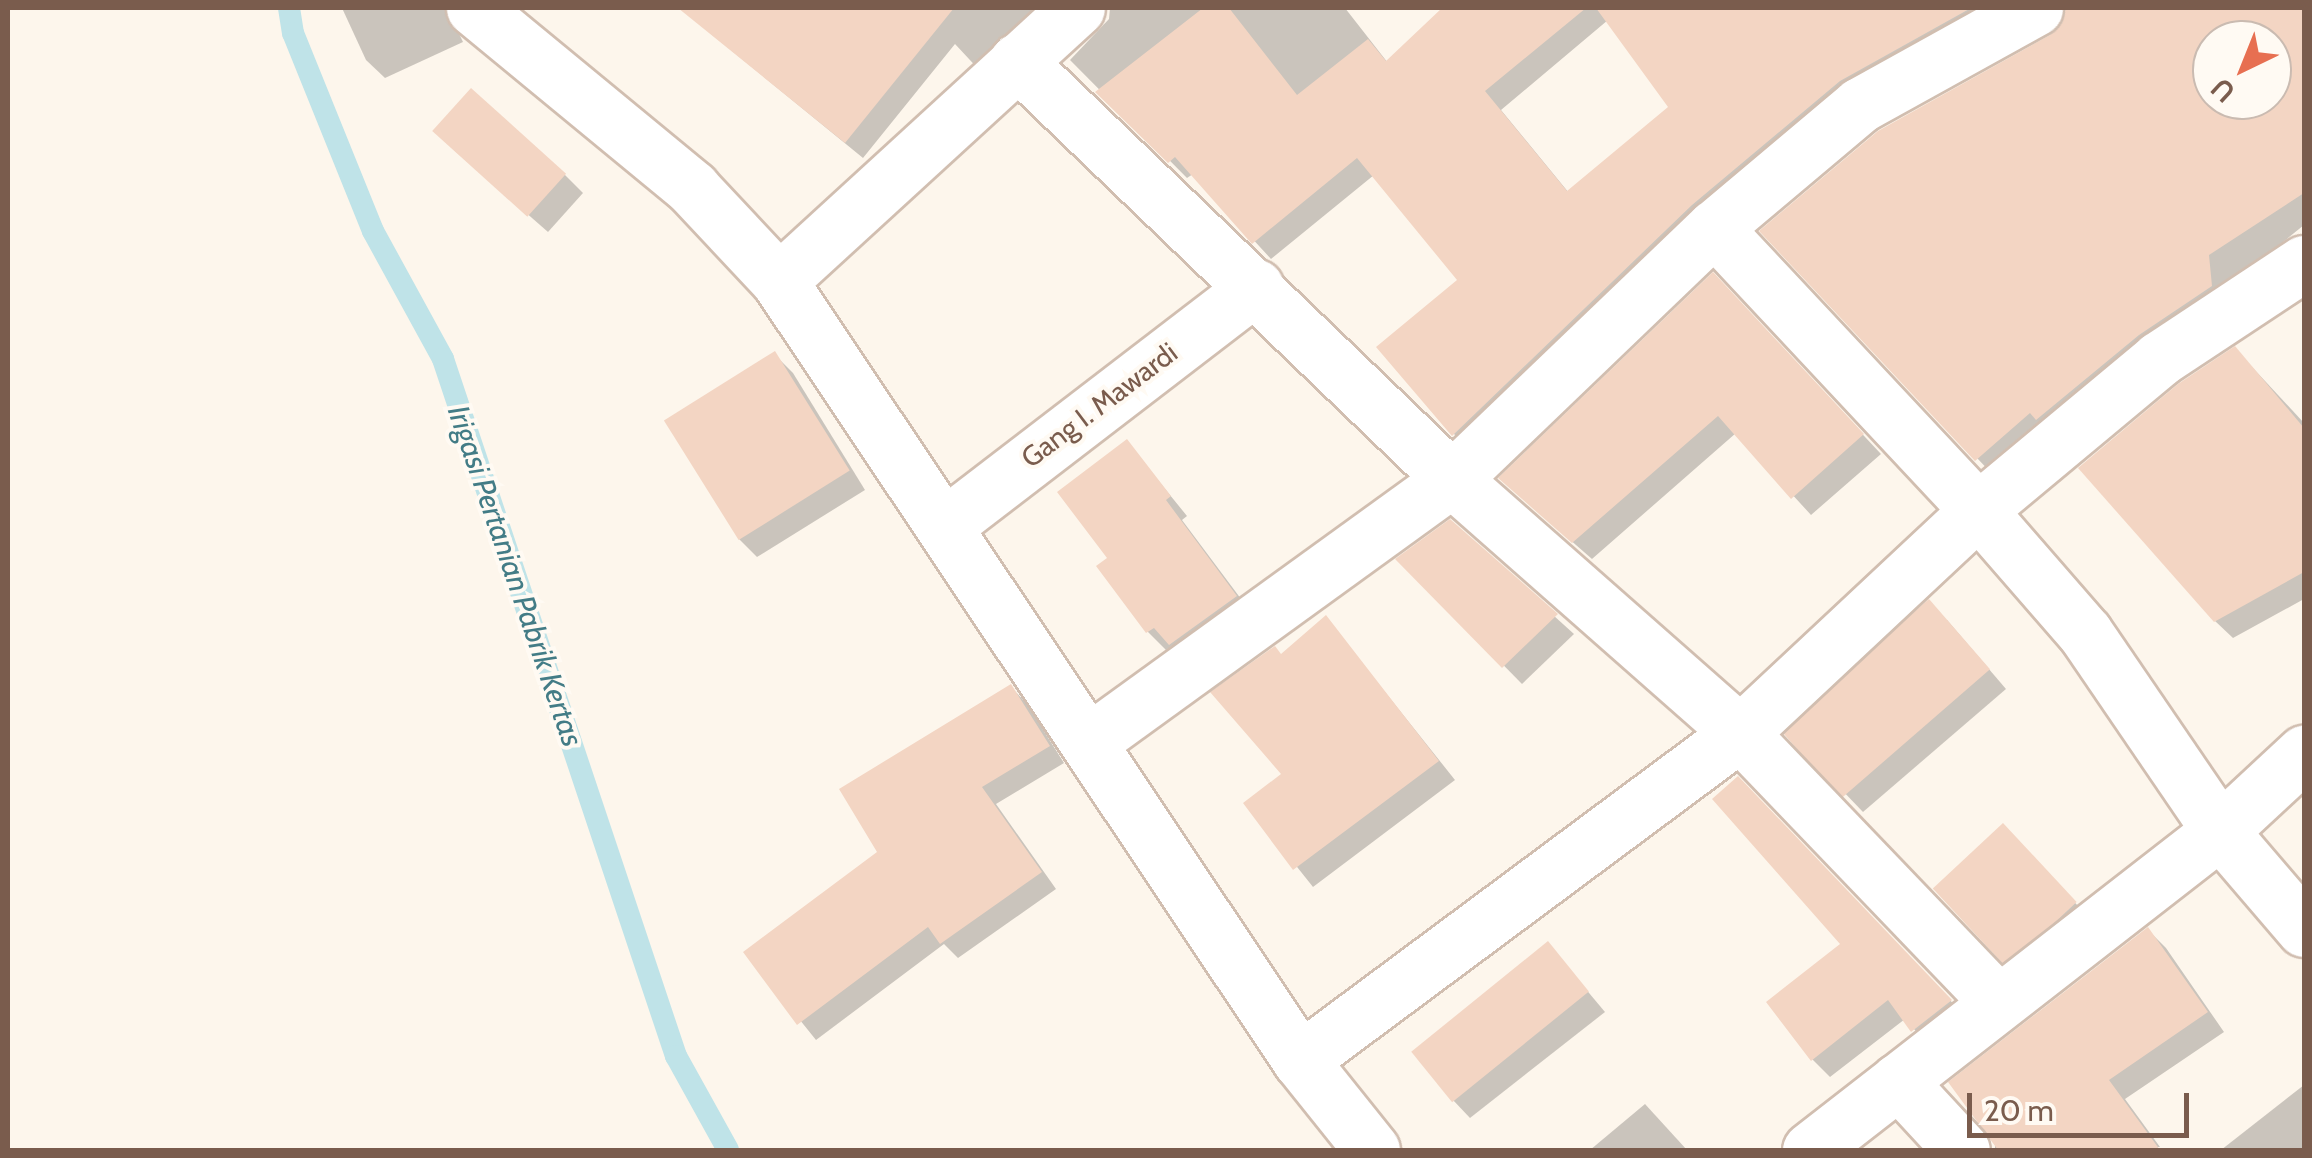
<!DOCTYPE html>
<html>
<head>
<meta charset="utf-8">
<style>
	body { margin:0 }
	#map { position:relative; width:2312px; height:1158px; overflow:hidden; background:#fdf6ec; font-family:Cabin,sans-serif }
	div>[style] { position:absolute }
	[style*='--x'] { left:calc(var(--x)*1px); top:calc(var(--y)*1px); width:calc(var(--w)*1px); rotate:calc(var(--a)*1deg) }
	.shadow>* { inset:0; background:#0003 }
	.stream>* { height:22px; margin:-11px; padding:0 11px; transform-origin:11px; border-radius:11px; background:#bfe3e8 }
	.building>* { inset:0; background:#f3d5c3; transform-origin:0 0 }
	.roads { filter:drop-shadow(2px 0 #d1beb0) drop-shadow(-2px 0 #d1beb0) drop-shadow(0 2px #d1beb0) drop-shadow(0 -2px #d1beb0) }
	.minor>* { height:55px; margin:-27.5px; padding:0 27.5px; transform-origin:27.5px; border-radius:27.5px; background:#fff }
	span { translate:-50% -50%; white-space:nowrap; text-align:center; line-height:1.15; -webkit-text-stroke:8px #fffaf3; paint-order:stroke }
	.street-label { font-size:28px; color:#7a5c4d }
	.water-label { font-size:30px; color:#437c86; font-style:italic }
	.frame { position:absolute; inset:0; border:10px solid #7a5c4d; pointer-events:none }
	.north { position:absolute; left:2192px; top:20px; width:100px; height:100px; box-sizing:border-box; background:#fffaf3; border:2px solid #cabbb1; border-radius:50%; rotate:223deg; font-size:28px; font-weight:700; line-height:40px; text-align:center; color:#7a5c4d }
	.north::after { content:''; display:block; margin:auto; width:35px; height:45px; background:#e76f51; clip-path:polygon(50% 0,100% 100%,50% 72%,0 100%) }
	.scale { position:absolute; left:1967px; top:1093px; width:222px; height:45px; box-sizing:border-box; border:5px solid #7a5c4d; border-top:0; padding-left:12px; font-size:30px; line-height:35px; white-space:nowrap; color:#7a5c4d; -webkit-text-stroke:8px #fffaf3; paint-order:stroke }
</style>
</head>
<body>
<div id="map">
	<div class="shadow">
		<i style="clip-path:polygon(342px 8px,447px 8px,463px 42px,385px 78px,366px 60px)"></i>
		<i style="clip-path:polygon(700px 8px,1066px 8px,983px 74px,955px 44px,863px 158px,710px 33px,693px 16px)"></i>
		<i style="clip-path:polygon(evenodd,1110px 8px,1345px 8px,1388px 63px,1445px 8px,2019px 8px,1471px 451px,1454px 434px,1461px 281px,1374px 175px,1271px 259px,1193px 174px,1187px 178px,1070px 60px,1109px 19px,1110px 8px,1608px 20px,1671px 107px,1569px 193px,1501px 110px,1608px 20px)"></i>
		<i style="clip-path:polygon(evenodd,2068px 8px,2304px 8px,2304px 225px,1994px 476px,1763px 231px,2052px 37px,2064px 24px,2068px 8px,2212px 40px,2272px 40px,2272px 100px,2212px 100px,2212px 40px)"></i>
		<i style="clip-path:polygon(454px 150px,565px 175px,583px 193px,548px 232px)"></i>
		<i style="clip-path:polygon(1731px 294px,1881px 454px,1811px 515px,1736px 433px,1592px 559px,1520px 496px)"></i>
		<i style="clip-path:polygon(775px 355px,793px 373px,865px 490px,757px 557px,739px 539px,666px 420px)"></i>
		<i style="clip-path:polygon(2252px 367px,2304px 423px,2304px 599px,2233px 638px,2215px 621px)"></i>
		<i style="clip-path:polygon(1127px 442px,1187px 516px,1182px 520px,1253px 615px,1189px 662px,1173px 645px,1166px 650px,1148px 632px,1099px 567px,1110px 559px)"></i>
		<i style="clip-path:polygon(1450px 522px,1574px 634px,1522px 684px,1399px 559px)"></i>
		<i style="clip-path:polygon(1326px 618px,1455px 780px,1313px 887px,1246px 803px,1285px 774px,1282px 657px)"></i>
		<i style="clip-path:polygon(1947px 620px,2006px 689px,1863px 812px,1788px 734px)"></i>
		<i style="clip-path:polygon(1011px 687px,1027px 704px,1064px 763px,996px 804px,1056px 889px,958px 958px,944px 944px,816px 1040px,746px 953px,880px 853px)"></i>
		<i style="clip-path:polygon(1738px 779px,1968px 1019px,1931px 1048px,1905px 1019px,1830px 1077px,1812px 1059px,1844px 944px)"></i>
		<i style="clip-path:polygon(2021px 845px,2093px 922px,2022px 977px,1936px 889px)"></i>
		<i style="clip-path:polygon(2148px 930px,2166px 948px,2224px 1032px,2125px 1099px,2160px 1147px,1995px 1150px,1995px 1143px)"></i>
		<i style="clip-path:polygon(1548px 944px,1605px 1012px,1470px 1118px,1452px 1099px)"></i>
		<i style="clip-path:polygon(2304px 1085px,2304px 1150px,2221px 1150px)"></i>
		<i style="clip-path:polygon(1645px 1104px,1687px 1150px,1590px 1150px)"></i>
	</div>
	<div class="stream">
		<i style="--x:289;--y:8;--w:25;--a:81"></i>
		<i style="--x:293;--y:33;--w:214;--a:68"></i>
		<i style="--x:373;--y:231;--w:146;--a:61.3"></i>
		<i style="--x:443;--y:359;--w:735;--a:71.52"></i>
		<i style="--x:676;--y:1056;--w:107;--a:61"></i>
	</div>
	<div class="building">
		<i style="clip-path:polygon(678px 8px,954px 8px,845px 143px)"></i>
		<i style="clip-path:polygon(1203px 8px,1229px 8px,1297px 95px,1368px 39px,1386px 61px,1442px 8px,1586px 8px,1485px 91px,1567px 191px,1668px 107px,1596px 8px,1971px 8px,1840px 81px,1692px 205px,1452px 436px,1376px 347px,1457px 280px,1357px 158px,1252px 244px,1175px 157px,1168px 163px,1095px 92px)"></i>
		<i style="clip-path:polygon(evenodd,2066px 8px,2304px 8px,2304px 193px,2209px 255px,2212px 286px,2139px 335px,2036px 420px,2030px 413px,1975px 461px,1759px 231px,1878px 131px,2050px 35px,2062px 23px,2066px 8px,2212px 40px,2272px 40px,2272px 100px,2212px 100px,2212px 40px)"></i>
		<i style="left:471px;top:88px;width:128px;height:58px;rotate:42deg"></i>
		<i style="clip-path:polygon(1713px 272px,1864px 434px,1791px 499px,1718px 416px,1572px 543px,1498px 478px)"></i>
		<i style="clip-path:polygon(2235px 346px,2304px 428px,2304px 572px,2214px 622px,2078px 468px,2178px 384px)"></i>
		<i style="left:775px;top:351px;width:141px;height:131px;rotate:58deg"></i>
		<i style="clip-path:polygon(1127px 439px,1171px 496px,1166px 500px,1237px 596px,1169px 645px,1154px 628px,1146px 633px,1096px 566px,1107px 558px,1057px 492px)"></i>
		<i style="clip-path:polygon(1450px 519px,1558px 614px,1502px 668px,1395px 559px)"></i>
		<i style="left:1929px;top:599px;width:93px;height:198px;rotate:49deg"></i>
		<i style="clip-path:polygon(1326px 615px,1439px 761px,1293px 870px,1243px 803px,1281px 774px,1210px 692px,1275px 646px,1281px 654px)"></i>
		<i style="clip-path:polygon(1011px 684px,1050px 746px,982px 787px,1042px 872px,940px 944px,928px 927px,797px 1025px,743px 952px,877px 852px,839px 789px)"></i>
		<i style="clip-path:polygon(1738px 776px,1952px 1000px,1911px 1032px,1888px 1000px,1811px 1061px,1766px 1002px,1840px 944px,1712px 799px)"></i>
		<i style="left:2003px;top:823px;width:108px;height:96px;rotate:47deg"></i>
		<i style="clip-path:polygon(2148px 927px,2208px 1012px,2109px 1080px,2160px 1150px,1998px 1150px,1948px 1082px)"></i>
		<i style="left:1548px;top:941px;width:65px;height:176px;rotate:51deg"></i>
	</div>
	<div class="roads">
		<div class="minor">
			<i style="--x:474;--y:8;--w:283;--a:39.5"></i>
			<i style="--x:692;--y:188;--w:127;--a:46.9"></i>
			<i style="--x:779;--y:281;--w:937;--a:56.23"></i>
			<i style="--x:1300;--y:1060;--w:115;--a:51.3"></i>
			<i style="--x:2035;--y:8;--w:200;--a:151"></i>
			<i style="--x:1860;--y:105;--w:191;--a:139.9"></i>
			<i style="--x:1714;--y:228;--w:386;--a:46.9"></i>
			<i style="--x:1978;--y:510;--w:236;--a:-39.8"></i>
			<i style="--x:2159;--y:359;--w:174;--a:-33.5"></i>
			<i style="--x:1017;--y:61;--w:603;--a:43.86"></i>
			<i style="--x:1452;--y:479;--w:384;--a:41.4"></i>
			<i style="--x:1740;--y:733;--w:373;--a:46.2"></i>
			<i style="--x:779;--y:281;--w:404;--a:-42.5"></i>
			<i style="--x:944;--y:526;--w:393;--a:-37.5"></i>
			<i style="--x:1090;--y:741;--w:447;--a:-35.9"></i>
			<i style="--x:1452;--y:479;--w:363;--a:-43.8"></i>
			<i style="--x:1300;--y:1060;--w:548;--a:-36.62"></i>
			<i style="--x:1740;--y:733;--w:326;--a:-43.1"></i>
			<i style="--x:1978;--y:510;--w:163;--a:49"></i>
			<i style="--x:2085;--y:633;--w:240;--a:55.7"></i>
			<i style="--x:2220;--y:831;--w:129;--a:49.4"></i>
			<i style="--x:1898;--y:1081;--w:94;--a:47.2"></i>
			<i style="--x:1810;--y:1150;--w:519;--a:-37.88"></i>
			<i style="--x:2220;--y:831;--w:115;--a:-42.9"></i>
		</div>
	</div>
	<div class="street-label">
		<span style="left:1099px;top:405px;rotate:-37deg">Gang I. Mawardi</span>
	</div>
	<div class="water-label">
		<span style="left:515px;top:576px;rotate:71deg">Irigasi Pertanian Pabrik Kertas</span>
	</div>
	<div class="frame"></div>
	<div class="north">U</div>
	<div class="scale">20 m</div>
</div>
</body>
</html>
